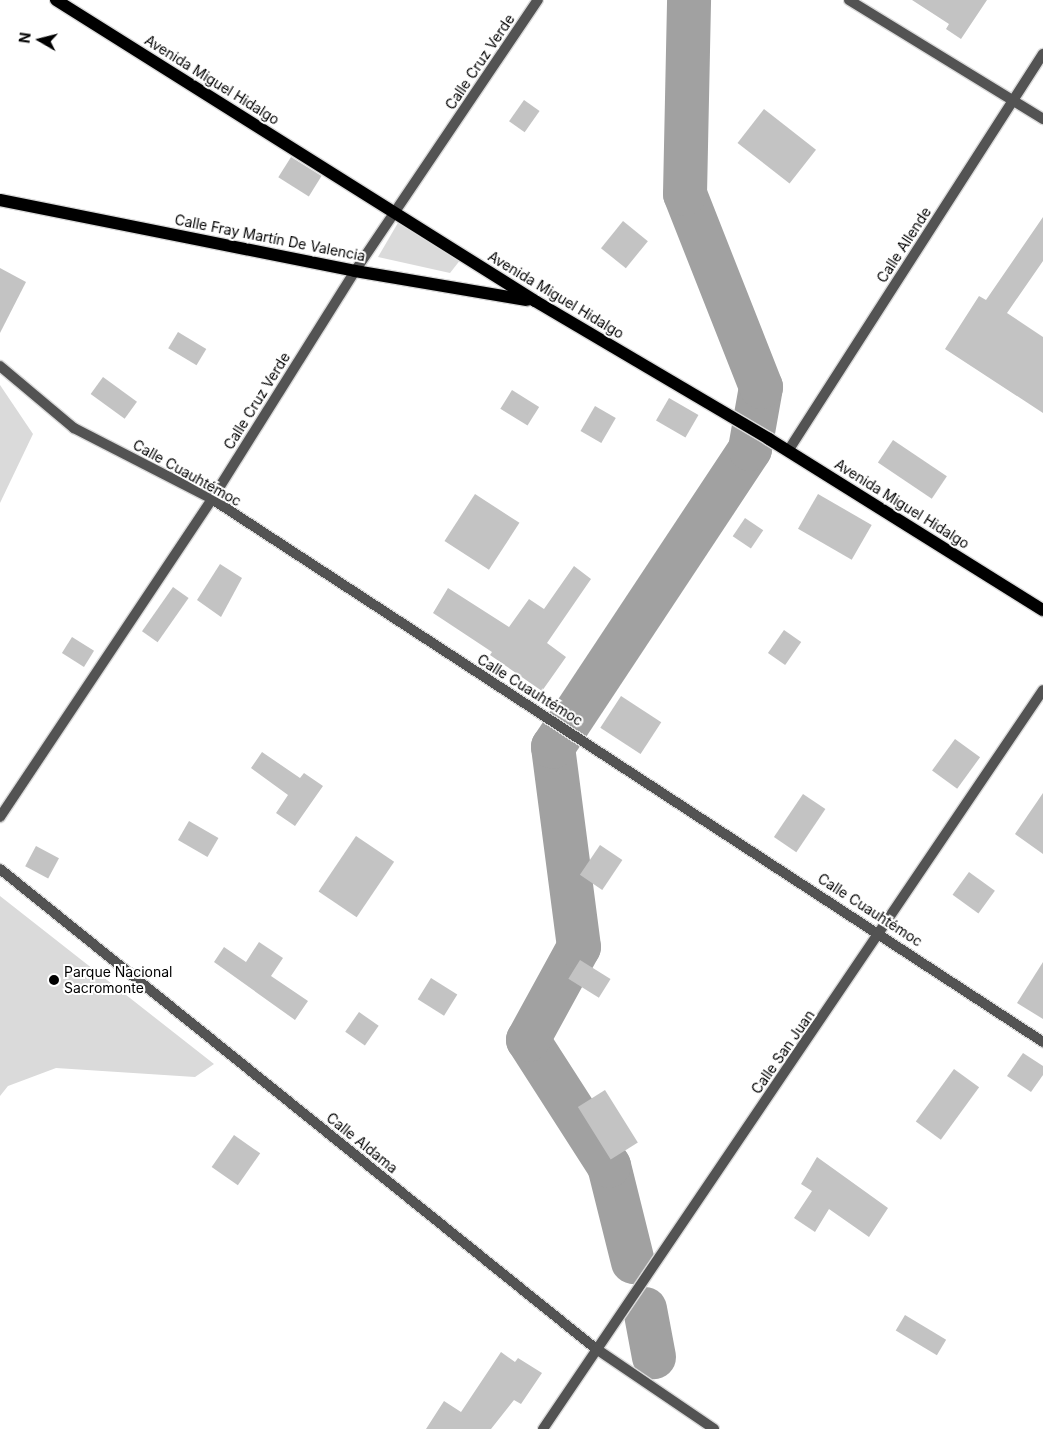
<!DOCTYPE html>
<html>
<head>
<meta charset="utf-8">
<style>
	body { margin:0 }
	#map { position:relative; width:1043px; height:1429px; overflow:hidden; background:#fff; font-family:Inter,sans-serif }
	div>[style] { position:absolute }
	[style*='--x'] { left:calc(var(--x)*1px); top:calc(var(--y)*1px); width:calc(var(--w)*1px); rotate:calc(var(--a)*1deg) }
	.green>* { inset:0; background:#dadada }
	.river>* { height:44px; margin:-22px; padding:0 22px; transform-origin:22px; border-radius:22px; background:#a1a1a1 }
	.building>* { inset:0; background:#c3c3c3; transform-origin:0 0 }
	.roads { filter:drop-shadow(1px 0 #dbdbdb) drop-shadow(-1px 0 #dbdbdb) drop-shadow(0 1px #dbdbdb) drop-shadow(0 -1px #dbdbdb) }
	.street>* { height:10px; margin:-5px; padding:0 5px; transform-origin:5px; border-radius:5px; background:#535353 }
	.primary>* { height:12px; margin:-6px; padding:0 6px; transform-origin:6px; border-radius:6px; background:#000 }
	.dots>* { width:14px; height:14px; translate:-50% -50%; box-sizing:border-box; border:2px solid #fff; border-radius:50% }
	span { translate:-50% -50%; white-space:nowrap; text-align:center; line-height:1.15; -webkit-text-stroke:4px #fff; paint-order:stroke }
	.street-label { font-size:14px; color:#000 }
	.poi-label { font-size:14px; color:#000 }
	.left { translate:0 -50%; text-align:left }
	.north { position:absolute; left:15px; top:15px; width:50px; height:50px; -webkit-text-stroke:4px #fff; paint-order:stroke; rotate:278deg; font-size:14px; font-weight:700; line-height:20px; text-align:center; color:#000 }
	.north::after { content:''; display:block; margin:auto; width:18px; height:22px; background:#000; clip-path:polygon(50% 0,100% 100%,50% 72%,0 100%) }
</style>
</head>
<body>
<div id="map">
	<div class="green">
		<i style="clip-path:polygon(402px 216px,461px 259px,450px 273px,378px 257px)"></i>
		<i style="clip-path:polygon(0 385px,33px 434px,0 503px)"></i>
		<i style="clip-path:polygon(0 896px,214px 1064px,195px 1077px,56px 1068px,8px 1086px,0 1096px)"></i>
	</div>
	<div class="river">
		<i style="--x:633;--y:1262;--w:99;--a:-104"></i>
		<i style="--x:609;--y:1166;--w:150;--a:-122.7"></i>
		<i style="--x:528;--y:1040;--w:106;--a:-61.3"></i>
		<i style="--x:579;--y:947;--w:202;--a:-97.4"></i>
		<i style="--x:553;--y:747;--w:357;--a:-56.5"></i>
		<i style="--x:750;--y:449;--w:63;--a:-79.9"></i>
		<i style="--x:761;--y:387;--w:207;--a:-111.5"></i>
		<i style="--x:685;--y:194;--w:194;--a:-88.8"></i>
		<i style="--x:645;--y:1309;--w:49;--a:79.4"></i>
	</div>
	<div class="building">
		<i style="clip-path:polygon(912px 0,987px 0,961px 39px,946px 29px,949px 24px)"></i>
		<i style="left:524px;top:100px;width:19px;height:26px;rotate:35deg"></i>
		<i style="left:764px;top:109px;width:66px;height:43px;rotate:38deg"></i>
		<i style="left:291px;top:157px;width:36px;height:24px;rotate:32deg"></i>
		<i style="clip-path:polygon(1043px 217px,1043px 261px,1007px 313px,1043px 337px,1043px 413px,945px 349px,979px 296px,986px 300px)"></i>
		<i style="left:623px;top:221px;width:32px;height:35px;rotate:39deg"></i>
		<i style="clip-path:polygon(0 268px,26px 282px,0 333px)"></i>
		<i style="left:178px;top:332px;width:33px;height:19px;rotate:31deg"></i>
		<i style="left:103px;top:377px;width:42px;height:21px;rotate:36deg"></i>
		<i style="left:512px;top:390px;width:32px;height:22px;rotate:32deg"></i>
		<i style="left:669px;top:398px;width:34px;height:26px;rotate:30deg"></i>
		<i style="left:595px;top:406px;width:24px;height:29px;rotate:30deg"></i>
		<i style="left:893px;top:440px;width:65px;height:27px;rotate:34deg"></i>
		<i style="left:475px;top:494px;width:53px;height:56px;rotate:33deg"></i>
		<i style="left:818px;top:494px;width:62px;height:40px;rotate:30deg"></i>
		<i style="left:745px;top:518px;width:22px;height:22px;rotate:34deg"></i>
		<i style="clip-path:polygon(220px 564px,242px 578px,221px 617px,197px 600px)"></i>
		<i style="clip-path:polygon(574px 566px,591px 579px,547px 643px,566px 657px,542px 691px,490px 655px,492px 652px,433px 613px,448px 588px,509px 627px,529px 599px,544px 609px)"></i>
		<i style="left:173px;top:587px;width:19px;height:54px;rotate:35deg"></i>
		<i style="left:784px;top:630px;width:21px;height:28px;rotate:35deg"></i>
		<i style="left:72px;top:637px;width:26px;height:19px;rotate:32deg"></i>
		<i style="left:621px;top:696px;width:48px;height:38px;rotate:33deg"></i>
		<i style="left:955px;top:739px;width:31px;height:39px;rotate:36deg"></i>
		<i style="clip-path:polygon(262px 752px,300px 778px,304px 773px,323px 786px,295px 826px,276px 813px,288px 795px,251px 768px)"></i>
		<i style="clip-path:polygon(1043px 793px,1043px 854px,1015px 834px)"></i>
		<i style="left:803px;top:794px;width:27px;height:52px;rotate:34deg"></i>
		<i style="left:189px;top:821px;width:34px;height:22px;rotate:30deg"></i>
		<i style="left:356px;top:836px;width:46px;height:67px;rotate:34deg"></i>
		<i style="left:600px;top:845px;width:27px;height:36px;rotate:34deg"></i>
		<i style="left:36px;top:846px;width:26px;height:23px;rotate:28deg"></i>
		<i style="left:969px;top:872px;width:32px;height:28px;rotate:36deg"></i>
		<i style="clip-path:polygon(259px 942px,283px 958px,271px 976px,308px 1001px,295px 1020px,214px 962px,224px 947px,246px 962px)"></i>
		<i style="left:580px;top:960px;width:36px;height:22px;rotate:32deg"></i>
		<i style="clip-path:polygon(1043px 962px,1043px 1019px,1017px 1003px)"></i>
		<i style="left:431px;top:978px;width:31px;height:25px;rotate:32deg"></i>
		<i style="left:359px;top:1012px;width:24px;height:24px;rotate:35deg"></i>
		<i style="clip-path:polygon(1023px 1053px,1043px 1066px,1043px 1075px,1031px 1092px,1007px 1076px)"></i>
		<i style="left:954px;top:1069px;width:31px;height:65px;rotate:36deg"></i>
		<i style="left:605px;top:1090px;width:62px;height:32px;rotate:58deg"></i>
		<i style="left:234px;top:1135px;width:32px;height:39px;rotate:35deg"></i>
		<i style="clip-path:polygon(817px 1157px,888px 1208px,869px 1237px,829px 1209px,815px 1232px,794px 1218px,812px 1191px,801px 1184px)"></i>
		<i style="left:905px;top:1315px;width:48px;height:18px;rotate:31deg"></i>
		<i style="clip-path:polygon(501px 1352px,515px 1362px,518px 1358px,542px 1373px,521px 1404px,514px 1400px,491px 1429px,426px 1429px,444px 1401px,461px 1412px)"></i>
	</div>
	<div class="roads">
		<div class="street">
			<i style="--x:849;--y:0;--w:228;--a:31.5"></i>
			<i style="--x:0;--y:366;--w:97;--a:40"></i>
			<i style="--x:74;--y:428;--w:155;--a:27.2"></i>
			<i style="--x:212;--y:499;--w:993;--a:33.16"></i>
			<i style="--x:788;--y:451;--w:472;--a:-57.3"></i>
			<i style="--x:0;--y:817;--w:382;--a:-56.3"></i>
			<i style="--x:212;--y:499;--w:269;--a:-57.9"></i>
			<i style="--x:355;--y:271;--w:327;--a:-56"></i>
			<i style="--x:0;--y:869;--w:764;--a:38.84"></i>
			<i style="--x:595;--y:1348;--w:144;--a:34.2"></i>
			<i style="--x:543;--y:1429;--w:892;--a:-55.92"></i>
		</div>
		<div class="primary">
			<i style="--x:56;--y:0;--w:566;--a:32.14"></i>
			<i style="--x:535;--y:301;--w:272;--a:30.5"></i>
			<i style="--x:769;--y:439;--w:323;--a:32"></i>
			<i style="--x:0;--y:200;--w:362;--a:11.3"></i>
			<i style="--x:355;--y:271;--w:174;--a:9.6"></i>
		</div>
	</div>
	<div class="dots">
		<i style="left:54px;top:980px;background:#000"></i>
	</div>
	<div class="street-label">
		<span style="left:480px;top:62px;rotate:-56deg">Calle Cruz Verde</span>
		<span style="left:212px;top:80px;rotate:32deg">Avenida Miguel Hidalgo</span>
		<span style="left:270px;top:238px;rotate:11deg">Calle Fray Martín De Valencia</span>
		<span style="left:904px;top:245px;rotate:-57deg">Calle Allende</span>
		<span style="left:556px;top:295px;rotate:31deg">Avenida Miguel Hidalgo</span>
		<span style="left:257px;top:401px;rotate:-58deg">Calle Cruz Verde</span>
		<span style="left:187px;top:473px;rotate:29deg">Calle Cuauhtémoc</span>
		<span style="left:902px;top:504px;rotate:32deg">Avenida Miguel Hidalgo</span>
		<span style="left:530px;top:690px;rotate:32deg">Calle Cuauhtémoc</span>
		<span style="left:870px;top:910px;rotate:33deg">Calle Cuauhtémoc</span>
		<span style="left:783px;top:1052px;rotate:-55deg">Calle San Juan</span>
		<span style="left:362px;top:1143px;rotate:39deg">Calle Aldama</span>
	</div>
	<div class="poi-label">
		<span class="left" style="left:64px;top:980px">Parque Nacional<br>Sacromonte</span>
	</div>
	<div class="north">N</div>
</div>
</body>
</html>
